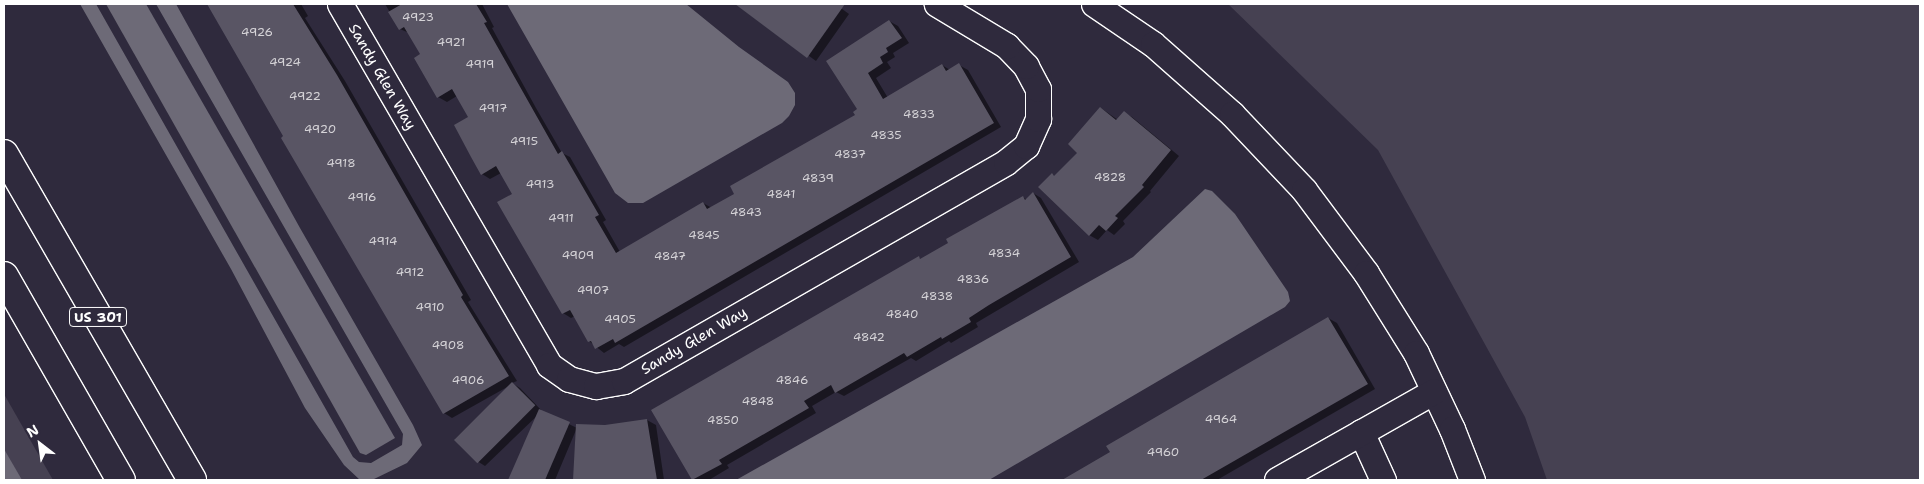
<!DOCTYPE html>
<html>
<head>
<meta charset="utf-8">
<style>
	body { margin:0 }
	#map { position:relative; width:1924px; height:484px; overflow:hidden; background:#2f2a3d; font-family:"Shantell Sans",sans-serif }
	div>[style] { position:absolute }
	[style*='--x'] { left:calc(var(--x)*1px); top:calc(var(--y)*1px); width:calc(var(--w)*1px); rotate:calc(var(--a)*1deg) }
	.green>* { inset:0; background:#464152 }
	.water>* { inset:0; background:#6d6a77 }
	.shadow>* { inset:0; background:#0007 }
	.building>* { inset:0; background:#595564; transform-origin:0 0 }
	.roads { filter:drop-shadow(1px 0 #fff) drop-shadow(-1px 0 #fff) drop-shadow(0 1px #fff) drop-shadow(0 -1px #fff) }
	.minor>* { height:25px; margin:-12.5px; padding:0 12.5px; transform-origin:12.5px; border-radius:12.5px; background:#2f2a3d }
	.major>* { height:28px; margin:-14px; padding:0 14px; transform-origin:14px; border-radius:14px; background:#2f2a3d }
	span { translate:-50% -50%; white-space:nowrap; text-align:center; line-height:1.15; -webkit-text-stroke:4px #2f2a3d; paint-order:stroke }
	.number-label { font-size:12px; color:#d6d4d8 }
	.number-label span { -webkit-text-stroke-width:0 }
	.shield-label span { padding:1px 4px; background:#2f2a3d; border:1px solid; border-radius:4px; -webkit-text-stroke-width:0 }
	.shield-label { font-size:14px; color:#fff; font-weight:700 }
	.street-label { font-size:15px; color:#fff }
	.frame { position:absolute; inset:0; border:5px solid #fff; pointer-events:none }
	.north { position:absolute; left:15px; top:419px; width:50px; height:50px; -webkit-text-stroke:4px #2f2a3d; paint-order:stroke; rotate:330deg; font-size:14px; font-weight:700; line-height:20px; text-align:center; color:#fff }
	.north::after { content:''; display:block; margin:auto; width:18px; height:22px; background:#fff; clip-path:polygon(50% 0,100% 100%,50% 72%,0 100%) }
</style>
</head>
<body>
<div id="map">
	<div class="green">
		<i style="clip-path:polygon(1228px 4px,1920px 4px,1920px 480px,1547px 480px,1525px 417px,1378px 150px)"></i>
		<i style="clip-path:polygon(4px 394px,53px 480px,4px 480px)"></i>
	</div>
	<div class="water">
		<i style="clip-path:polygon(80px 4px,96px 4px,353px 457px,359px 462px,371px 463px,402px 445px,403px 434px,156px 4px,176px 4px,300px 228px,413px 425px,422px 445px,407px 463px,372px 480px,360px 480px,344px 465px,305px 408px,231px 269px)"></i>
		<i style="clip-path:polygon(106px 4px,146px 4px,395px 438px,366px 455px,360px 453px)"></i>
		<i style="clip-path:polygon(507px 4px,686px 4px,739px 47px,788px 82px,795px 93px,795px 105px,789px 116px,782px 123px,643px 203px,628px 203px,615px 193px)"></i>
		<i style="clip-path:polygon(1205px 189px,1212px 191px,1235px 214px,1288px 292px,1290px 301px,1285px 307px,989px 480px,736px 480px,1133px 257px)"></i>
		<i style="clip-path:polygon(4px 449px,22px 480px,4px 480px)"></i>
	</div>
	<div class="shadow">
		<i style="clip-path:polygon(208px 4px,301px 4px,308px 16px,305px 18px,345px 81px,471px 300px,468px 302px,517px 381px,512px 383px,520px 388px,542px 411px,577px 428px,605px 427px,647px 420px,656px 425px,664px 480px,574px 480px,576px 430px,555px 480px,512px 480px,510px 479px,539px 414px,485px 466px,477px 461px,455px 439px,509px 386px,452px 418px,444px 413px)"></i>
		<i style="clip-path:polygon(385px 4px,482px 4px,494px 27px,492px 28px,536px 108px,562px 153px,570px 157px,606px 220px,603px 222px,620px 252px,703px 203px,712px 208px,736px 194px,857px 116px,859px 109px,828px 62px,889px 21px,898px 26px,909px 43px,893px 53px,895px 57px,887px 62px,891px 68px,876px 78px,888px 98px,942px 65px,950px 70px,959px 65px,968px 70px,1001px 127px,624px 347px,619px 344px,604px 353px,589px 341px,575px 316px,571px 318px,563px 313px,513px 194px,501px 173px,490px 179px,482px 174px,470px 117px,457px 96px,447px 102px,438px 97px,422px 55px,409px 33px,400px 29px)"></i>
		<i style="clip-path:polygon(737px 4px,840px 4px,838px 6px,849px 14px,816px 61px)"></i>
		<i style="clip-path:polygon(1101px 108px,1118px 120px,1124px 113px,1132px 117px,1179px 156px,1150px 191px,1151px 192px,1123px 221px,1125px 224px,1114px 235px,1107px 230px,1098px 240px,1089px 235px,1052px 175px,1055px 177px,1079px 153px)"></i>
		<i style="clip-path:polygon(1033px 193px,1041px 198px,1079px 262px,998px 310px,976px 323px,978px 327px,951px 343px,949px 341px,916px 361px,911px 358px,844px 396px,836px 392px,812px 406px,816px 413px,727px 465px,729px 468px,709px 480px,694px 480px,653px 411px,919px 258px,922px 260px,1023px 197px,1027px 200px)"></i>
		<i style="clip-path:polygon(1328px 318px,1337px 323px,1375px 389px,1217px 480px,1070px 480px)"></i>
	</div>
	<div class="building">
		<i style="clip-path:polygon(207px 4px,293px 4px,337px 75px,463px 295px,461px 297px,509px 376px,443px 414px,281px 138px,283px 136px)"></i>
		<i style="clip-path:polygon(402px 4px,476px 4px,487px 22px,484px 23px,558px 154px,562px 151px,599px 215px,595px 217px,616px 253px,703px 202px,707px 209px,734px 194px,730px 186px,855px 115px,853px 112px,857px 109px,826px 61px,889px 20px,902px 38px,886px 48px,888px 52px,880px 57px,883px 63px,868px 73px,883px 99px,942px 64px,946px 71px,959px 63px,994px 123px,615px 343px,613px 339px,595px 349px,591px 341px,588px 342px,570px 310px,562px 314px,497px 202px,512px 194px,496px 166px,481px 175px,471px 157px,454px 125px,468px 117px,452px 89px,437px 98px,414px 58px,420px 54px,404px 27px,399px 30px,388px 12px)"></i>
		<i style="clip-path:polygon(735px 4px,845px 4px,807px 58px)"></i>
		<i style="clip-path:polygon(1100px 107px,1116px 120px,1124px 111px,1171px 150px,1142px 185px,1144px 187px,1115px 216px,1118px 218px,1106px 231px,1099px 225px,1089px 236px,1038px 187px,1052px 173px,1054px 176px,1077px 153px,1068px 144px)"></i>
		<i style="clip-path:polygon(1033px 192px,1071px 257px,989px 305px,969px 318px,971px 322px,942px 339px,941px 337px,907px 357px,904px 353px,835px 393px,831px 385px,804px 401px,809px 408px,719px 460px,722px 464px,692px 480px,651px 410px,919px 256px,920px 259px,948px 243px,946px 239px,1023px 196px,1025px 200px)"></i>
		<i style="clip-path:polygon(1328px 317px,1368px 384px,1201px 480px,1062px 480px,1110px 452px,1106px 446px)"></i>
		<i style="left:512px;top:382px;width:33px;height:82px;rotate:45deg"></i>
		<i style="clip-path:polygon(539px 409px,570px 422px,545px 480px,508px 480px)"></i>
		<i style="clip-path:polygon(647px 419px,657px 480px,573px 480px,576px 424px,605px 425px)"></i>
	</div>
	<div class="roads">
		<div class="minor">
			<i style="--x:340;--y:4;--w:417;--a:59.9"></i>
			<i style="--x:549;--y:365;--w:24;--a:35"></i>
			<i style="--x:569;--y:379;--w:28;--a:15"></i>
			<i style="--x:596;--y:386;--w:28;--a:-10"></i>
			<i style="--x:624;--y:381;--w:440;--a:-29.8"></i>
			<i style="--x:1006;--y:162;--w:26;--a:-39"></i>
			<i style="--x:1026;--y:146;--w:30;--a:-66"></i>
			<i style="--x:1038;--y:119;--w:30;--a:-90"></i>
			<i style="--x:1038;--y:89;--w:26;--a:-118"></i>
			<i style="--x:1026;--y:66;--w:28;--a:-134"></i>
			<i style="--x:1007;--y:46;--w:82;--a:-149"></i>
			<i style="--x:1094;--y:4;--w:71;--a:34.1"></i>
			<i style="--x:1153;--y:44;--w:106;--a:41.5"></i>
			<i style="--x:1232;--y:114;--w:105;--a:46.5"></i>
			<i style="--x:1304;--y:190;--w:104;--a:53.2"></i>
			<i style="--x:1366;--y:273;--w:94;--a:58"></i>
			<i style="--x:1416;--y:353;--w:84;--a:64.7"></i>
			<i style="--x:1452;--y:429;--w:55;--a:68.6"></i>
			<i style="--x:1361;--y:432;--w:53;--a:65.4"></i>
			<i style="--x:1277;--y:480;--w:180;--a:-29.5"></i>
		</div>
		<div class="major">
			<i style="--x:4;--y:154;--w:376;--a:60"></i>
			<i style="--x:4;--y:276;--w:235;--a:60.2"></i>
		</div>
	</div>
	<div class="number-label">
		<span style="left:418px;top:18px">4923</span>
		<span style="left:257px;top:33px">4926</span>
		<span style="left:451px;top:43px">4921</span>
		<span style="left:285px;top:63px">4924</span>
		<span style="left:480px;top:65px">4919</span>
		<span style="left:305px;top:97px">4922</span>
		<span style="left:493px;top:109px">4917</span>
		<span style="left:919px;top:115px">4833</span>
		<span style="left:320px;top:130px">4920</span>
		<span style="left:886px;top:136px">4835</span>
		<span style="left:524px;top:142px">4915</span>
		<span style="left:850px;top:155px">4837</span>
		<span style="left:341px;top:164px">4918</span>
		<span style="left:1110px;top:178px">4828</span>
		<span style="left:818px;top:179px">4839</span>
		<span style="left:540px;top:185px">4913</span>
		<span style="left:781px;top:195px">4841</span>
		<span style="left:362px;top:198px">4916</span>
		<span style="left:746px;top:213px">4843</span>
		<span style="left:561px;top:219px">4911</span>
		<span style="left:704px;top:236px">4845</span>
		<span style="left:383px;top:242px">4914</span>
		<span style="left:1004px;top:254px">4834</span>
		<span style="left:578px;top:256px">4909</span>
		<span style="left:670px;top:257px">4847</span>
		<span style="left:410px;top:273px">4912</span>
		<span style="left:973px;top:280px">4836</span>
		<span style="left:593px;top:291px">4907</span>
		<span style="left:937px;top:297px">4838</span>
		<span style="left:430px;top:308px">4910</span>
		<span style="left:902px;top:315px">4840</span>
		<span style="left:620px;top:320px">4905</span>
		<span style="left:869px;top:338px">4842</span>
		<span style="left:448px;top:346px">4908</span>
		<span style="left:468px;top:381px">4906</span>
		<span style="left:792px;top:381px">4846</span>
		<span style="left:758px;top:402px">4848</span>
		<span style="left:1221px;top:420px">4964</span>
		<span style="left:723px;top:421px">4850</span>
		<span style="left:1163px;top:453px">4960</span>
	</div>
	<div class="shield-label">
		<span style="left:98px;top:317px">US 301</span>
	</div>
	<div class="street-label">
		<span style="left:382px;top:77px;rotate:60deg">Sandy Glen Way</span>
		<span style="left:694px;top:341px;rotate:-30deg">Sandy Glen Way</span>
	</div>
	<div class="frame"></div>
	<div class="north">N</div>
</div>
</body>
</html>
